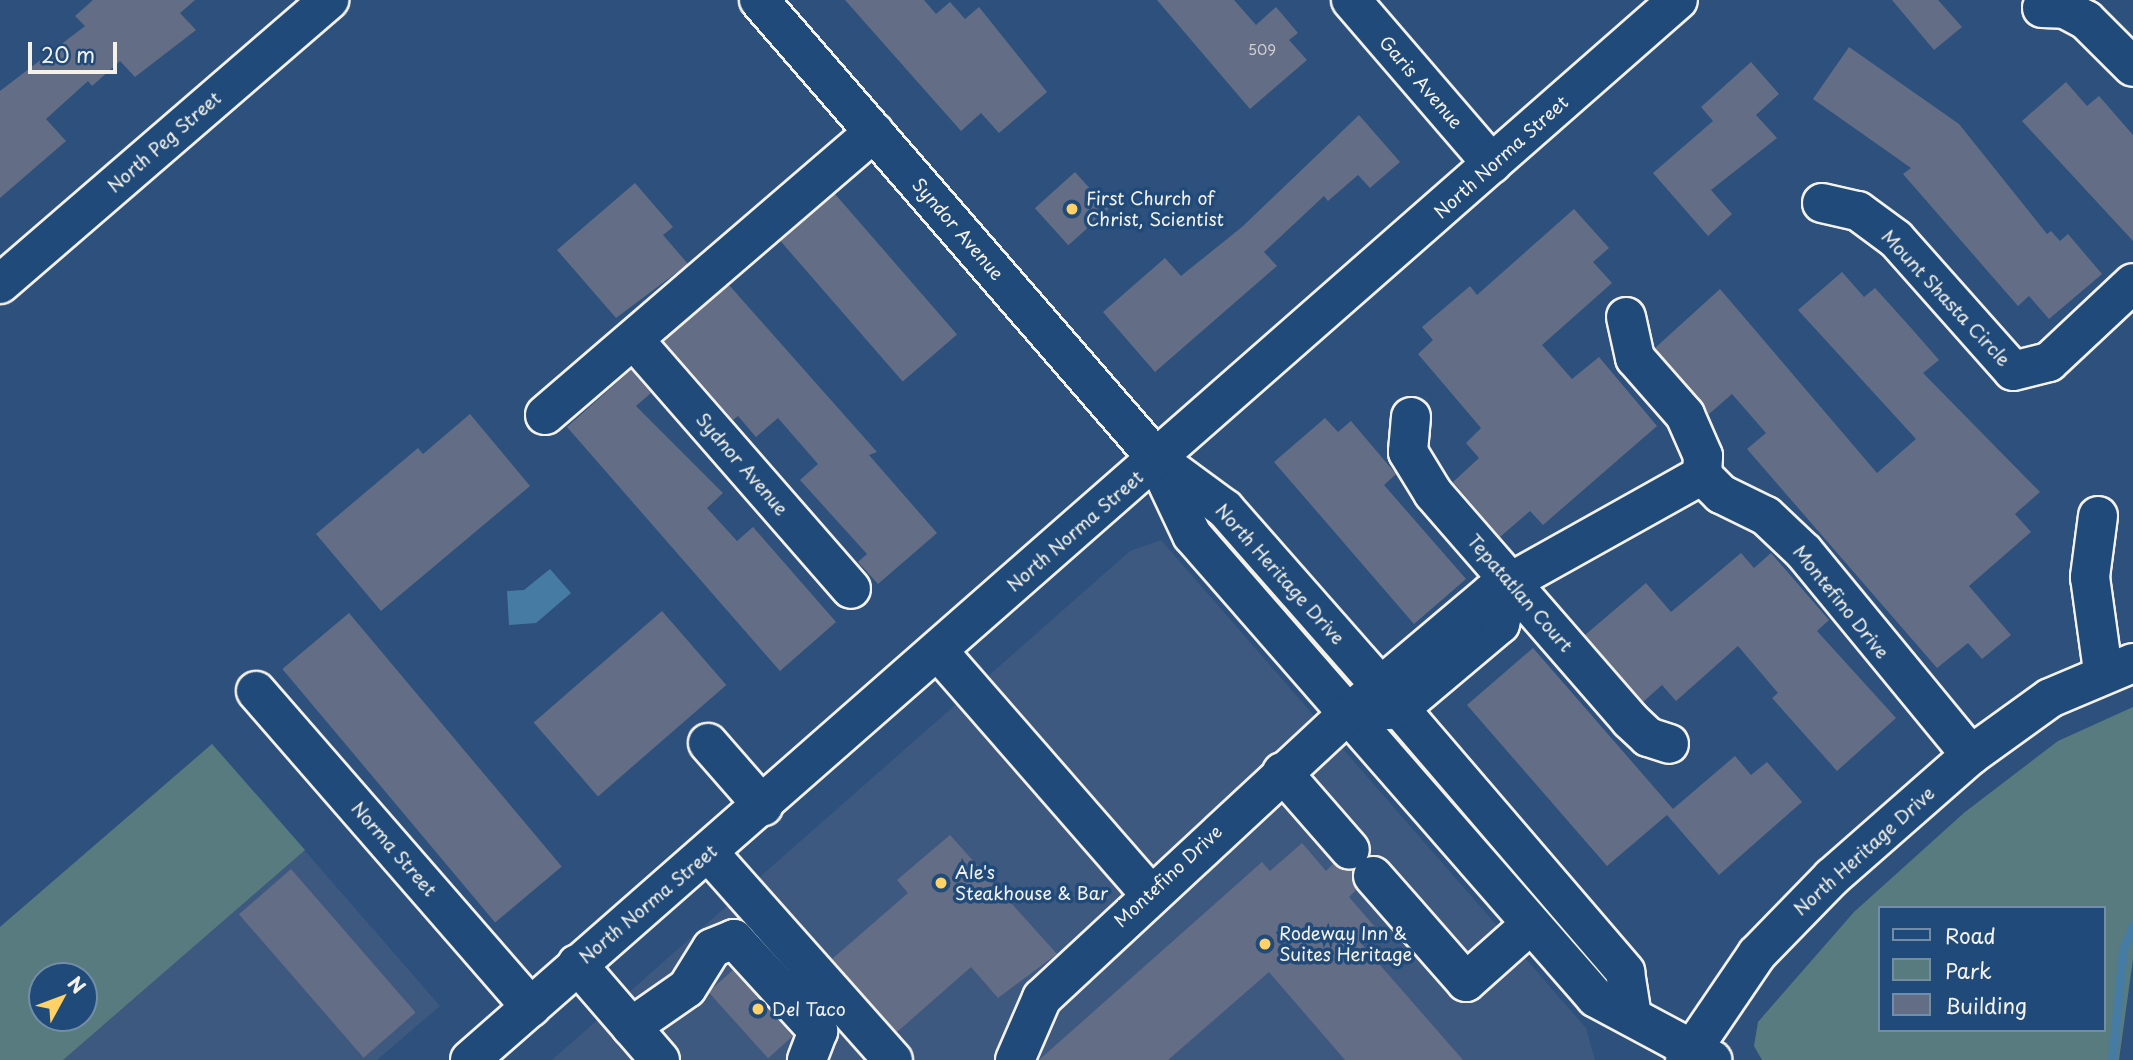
<!DOCTYPE html>
<html>
<head>
<meta charset="utf-8">
<style>
	body { margin:0 }
	#map { position:relative; width:2133px; height:1060px; overflow:hidden; background:#2d517c; font-family:"Playpen Sans",sans-serif }
	div>[style] { position:absolute }
	[style*='--x'] { left:calc(var(--x)*1px); top:calc(var(--y)*1px); width:calc(var(--w)*1px); rotate:calc(var(--a)*1deg) }
	.built>* { inset:0; background:#3e597f }
	.green>* { inset:0; background:#587b80 }
	.water>* { inset:0; background:#467ca3 }
	.stream>* { height:9px; margin:-4.5px; padding:0 4.5px; transform-origin:4.5px; border-radius:4.5px; background:#467ca3 }
	.building>* { inset:0; background:#646d86; transform-origin:0 0 }
	.roads { filter:drop-shadow(2px 0 #f4f1e8) drop-shadow(-2px 0 #f4f1e8) drop-shadow(0 2px #f4f1e8) drop-shadow(0 -2px #f4f1e8) }
	.minor>* { height:38px; margin:-19px; padding:0 19px; transform-origin:19px; border-radius:19px; background:#1f4a7a }
	.dots>* { width:19px; height:19px; translate:-50% -50%; box-sizing:border-box; border:4px solid #1f4a7a; border-radius:50% }
	span { translate:-50% -50%; white-space:nowrap; text-align:center; line-height:1.15; -webkit-text-stroke:7px #1f4a7a; paint-order:stroke }
	.number-label { font-size:14px; color:#d0d0d0 }
	.number-label span { -webkit-text-stroke-width:0 }
	.street-label { font-size:18px; color:#f4f1e8 }
	.poi-label { font-size:18px; color:#f4f1e8 }
	.left { translate:0 -50%; text-align:left }
	.legend { position:absolute; left:1878px; top:906px; width:228px; height:126px; box-sizing:border-box; background:#1f4a7a; border:2px solid #748da6; margin:0; padding:9px 12px; list-style:none; font-size:21px; color:#f4f1e8 }
	.legend li { display:flex; align-items:center; gap:14px; height:35px }
	.legend b { width:35px; border:2px solid #748da6 }
	.north { position:absolute; left:28px; top:962px; width:70px; height:70px; box-sizing:border-box; background:#1f4a7a; border:2px solid #748da6; border-radius:50%; rotate:49deg; font-size:19px; font-weight:700; line-height:28px; text-align:center; color:#f4f1e8 }
	.north::after { content:''; display:block; margin:auto; width:24px; height:32px; background:#ffd166; clip-path:polygon(50% 0,100% 100%,50% 72%,0 100%) }
	.scale { position:absolute; left:28px; top:42px; width:89px; height:32px; box-sizing:border-box; border:4px solid #f4f1e8; border-top:0; padding-left:9px; font-size:21px; line-height:24px; white-space:nowrap; color:#f4f1e8; -webkit-text-stroke:5px #1f4a7a; paint-order:stroke }
</style>
</head>
<body>
<div id="map">
	<div class="built">
		<i style="clip-path:polygon(1161px 540px,1586px 1028px,1595px 1060px,552px 1060px,1130px 551px)"></i>
		<i style="clip-path:polygon(evenodd,212px 744px,440px 1006px,377px 1060px,0 1060px,0 927px,212px 744px,42px 976px,84px 976px,84px 1018px,42px 1018px,42px 976px)"></i>
	</div>
	<div class="green">
		<i style="clip-path:polygon(evenodd,2133px 707px,2133px 959px,2119px 1060px,1762px 1060px,1754px 1046px,1758px 1022px,1854px 912px,1965px 812px,2058px 741px,2133px 707px,1879px 908px,2103px 908px,2103px 1030px,1879px 1030px,1879px 908px)"></i>
		<i style="clip-path:polygon(evenodd,212px 744px,305px 850px,63px 1060px,0 1060px,0 927px,212px 744px,42px 976px,84px 976px,84px 1018px,42px 1018px,42px 976px)"></i>
	</div>
	<div class="water">
		<i style="clip-path:polygon(550px 569px,571px 593px,536px 623px,509px 625px,507px 591px,524px 590px)"></i>
	</div>
	<div class="stream">
		<i style="--x:2112;--y:1060;--w:112;--a:-84.3"></i>
		<i style="--x:2123;--y:949;--w:26;--a:-67"></i>
	</div>
	<div class="building">
		<i style="clip-path:polygon(93px 0,195px 0,180px 13px,196px 30px,135px 77px,120px 61px,92px 86px,88px 81px,46px 119px,66px 141px,0 198px,0 91px,85px 26px,75px 16px)"></i>
		<i style="clip-path:polygon(845px 0,924px 0,936px 14px,950px 2px,965px 19px,979px 7px,1047px 92px,999px 133px,981px 113px,961px 131px)"></i>
		<i style="clip-path:polygon(1157px 0,1234px 0,1256px 25px,1276px 7px,1298px 33px,1289px 40px,1307px 60px,1250px 109px)"></i>
		<i style="clip-path:polygon(1892px 0,1938px 0,1962px 27px,1934px 50px)"></i>
		<i style="clip-path:polygon(1849px 47px,1959px 124px,2047px 234px,2051px 231px,2060px 241px,2068px 234px,2102px 274px,2049px 319px,2029px 296px,2018px 306px,1903px 174px,1911px 168px,1813px 99px)"></i>
		<i style="clip-path:polygon(1751px 62px,1779px 94px,1756px 115px,1777px 138px,1711px 190px,1732px 214px,1708px 236px,1653px 173px,1713px 121px,1701px 107px)"></i>
		<i style="clip-path:polygon(2066px 82px,2087px 106px,2099px 96px,2133px 135px,2133px 241px,2022px 121px)"></i>
		<i style="clip-path:polygon(1359px 115px,1400px 162px,1370px 188px,1358px 175px,1328px 201px,1324px 196px,1264px 252px,1277px 266px,1155px 372px,1103px 312px,1165px 258px,1181px 276px,1242px 227px)"></i>
		<i style="left:1075px;top:172px;width:50px;height:54px;rotate:48deg"></i>
		<i style="clip-path:polygon(635px 183px,673px 227px,663px 235px,688px 264px,616px 318px,557px 250px)"></i>
		<i style="left:835px;top:194px;width:186px;height:72px;rotate:49deg"></i>
		<i style="clip-path:polygon(1574px 209px,1609px 248px,1593px 262px,1612px 283px,1542px 345px,1572px 379px,1599px 357px,1657px 426px,1543px 525px,1530px 511px,1500px 537px,1453px 482px,1479px 458px,1466px 443px,1481px 428px,1418px 354px,1433px 340px,1422px 327px,1470px 286px,1477px 295px)"></i>
		<i style="clip-path:polygon(1842px 272px,1864px 297px,1875px 288px,1912px 329px,1939px 360px,1923px 373px,2040px 492px,2015px 514px,2031px 532px,1969px 586px,2011px 635px,1982px 659px,1968px 643px,1937px 668px,1747px 449px,1766px 433px,1732px 394px,1709px 414px,1655px 348px,1720px 289px,1877px 473px,1916px 439px,1798px 310px)"></i>
		<i style="clip-path:polygon(729px 285px,877px 452px,869px 455px,937px 533px,878px 584px,858px 562px,867px 554px,800px 480px,818px 464px,778px 418px,756px 437px,738px 416px,733px 420px,664px 341px)"></i>
		<i style="clip-path:polygon(631px 370px,651px 393px,636px 406px,723px 493px,707px 508px,737px 541px,753px 527px,836px 622px,780px 671px,567px 427px)"></i>
		<i style="clip-path:polygon(470px 414px,530px 486px,381px 611px,316px 534px,418px 448px,423px 454px)"></i>
		<i style="clip-path:polygon(1325px 418px,1338px 432px,1351px 421px,1396px 474px,1384px 485px,1466px 579px,1414px 624px,1274px 462px)"></i>
		<i style="clip-path:polygon(1741px 553px,1754px 568px,1771px 553px,1829px 620px,1817px 631px,1896px 718px,1837px 771px,1772px 698px,1778px 693px,1738px 646px,1676px 701px,1662px 685px,1643px 702px,1585px 635px,1646px 583px,1671px 612px)"></i>
		<i style="left:662px;top:611px;width:98px;height:170px;rotate:49deg"></i>
		<i style="left:349px;top:613px;width:331px;height:87px;rotate:50deg"></i>
		<i style="clip-path:polygon(1533px 648px,1673px 809px,1735px 756px,1751px 775px,1767px 762px,1802px 802px,1719px 875px,1667px 815px,1607px 866px,1467px 705px)"></i>
		<i style="clip-path:polygon(950px 835px,1057px 954px,998px 998px,971px 967px,897px 1032px,832px 959px,908px 893px,897px 880px)"></i>
		<i style="clip-path:polygon(1302px 843px,1326px 871px,1333px 864px,1352px 871px,1356px 890px,1349px 897px,1375px 927px,1359px 941px,1463px 1060px,1345px 1060px,1269px 972px,1168px 1060px,1039px 1060px,1262px 862px,1270px 871px)"></i>
		<i style="left:291px;top:869px;width:190px;height:69px;rotate:49deg"></i>
		<i style="left:733px;top:970px;width:89px;height:33px;rotate:48deg"></i>
	</div>
	<div class="roads">
		<div class="minor">
			<i style="--x:759;--y:0;--w:608;--a:49.07"></i>
			<i style="--x:1157;--y:459;--w:84;--a:36.3"></i>
			<i style="--x:1225;--y:509;--w:238;--a:48.7"></i>
			<i style="--x:1382;--y:688;--w:374;--a:49.4"></i>
			<i style="--x:1625;--y:972;--w:45;--a:81"></i>
			<i style="--x:1351;--y:0;--w:216;--a:49.3"></i>
			<i style="--x:2042;--y:8;--w:23;--a:2"></i>
			<i style="--x:2065;--y:9;--w:24;--a:28"></i>
			<i style="--x:2086;--y:20;--w:66;--a:45"></i>
			<i style="--x:1822;--y:203;--w:37;--a:13"></i>
			<i style="--x:1858;--y:211;--w:47;--a:36.4"></i>
			<i style="--x:1896;--y:239;--w:176;--a:48.4"></i>
			<i style="--x:2013;--y:371;--w:37;--a:-14"></i>
			<i style="--x:2049;--y:362;--w:115;--a:-43.2"></i>
			<i style="--x:0;--y:284;--w:435;--a:-40.8"></i>
			<i style="--x:1626;--y:317;--w:42;--a:77.6"></i>
			<i style="--x:1635;--y:358;--w:76;--a:48.7"></i>
			<i style="--x:1685;--y:415;--w:45;--a:66.3"></i>
			<i style="--x:1703;--y:456;--w:19;--a:93"></i>
			<i style="--x:634;--y:340;--w:330;--a:48.9"></i>
			<i style="--x:545;--y:415;--w:434;--a:-40.7"></i>
			<i style="--x:1411;--y:417;--w:35;--a:95"></i>
			<i style="--x:1408;--y:452;--w:48;--a:58.6"></i>
			<i style="--x:1433;--y:493;--w:301;--a:49"></i>
			<i style="--x:1630;--y:720;--w:25;--a:43"></i>
			<i style="--x:1648;--y:737;--w:22;--a:18"></i>
			<i style="--x:1157;--y:461;--w:82;--a:64.7"></i>
			<i style="--x:1192;--y:535;--w:614;--a:48.89"></i>
			<i style="--x:1596;--y:998;--w:132;--a:28.1"></i>
			<i style="--x:2098;--y:516;--w:62;--a:97.5"></i>
			<i style="--x:2090;--y:577;--w:95;--a:82.1"></i>
			<i style="--x:938;--y:651;--w:321;--a:48.9"></i>
			<i style="--x:256;--y:691;--w:419;--a:49"></i>
			<i style="--x:1373;--y:711;--w:26;--a:-4"></i>
			<i style="--x:1399;--y:709;--w:132;--a:-40.1"></i>
			<i style="--x:1500;--y:624;--w:43;--a:-76.6"></i>
			<i style="--x:708;--y:743;--w:84;--a:48.9"></i>
			<i style="--x:1282;--y:772;--w:103;--a:48.9"></i>
			<i style="--x:709;--y:853;--w:277;--a:48.4"></i>
			<i style="--x:1373;--y:876;--w:141;--a:48.7"></i>
			<i style="--x:1466;--y:982;--w:87;--a:-41.7"></i>
			<i style="--x:577;--y:964;--w:127;--a:49.2"></i>
			<i style="--x:631;--y:1027;--w:68;--a:-34.9"></i>
			<i style="--x:687;--y:988;--w:47;--a:-58"></i>
			<i style="--x:712;--y:948;--w:24;--a:-22"></i>
			<i style="--x:734;--y:939;--w:125;--a:47.6"></i>
			<i style="--x:818;--y:1031;--w:31;--a:111"></i>
			<i style="--x:470;--y:1060;--w:1607;--a:-41.27"></i>
			<i style="--x:1015;--y:1060;--w:68;--a:-66.5"></i>
			<i style="--x:1042;--y:998;--w:419;--a:-42.9"></i>
			<i style="--x:1349;--y:713;--w:186;--a:-40.2"></i>
			<i style="--x:1491;--y:593;--w:242;--a:-29.2"></i>
			<i style="--x:1702;--y:475;--w:27;--a:45"></i>
			<i style="--x:1721;--y:494;--w:50;--a:26.1"></i>
			<i style="--x:1766;--y:516;--w:52;--a:43.5"></i>
			<i style="--x:1804;--y:552;--w:263;--a:50.6"></i>
			<i style="--x:1685;--y:1060;--w:128;--a:-55.8"></i>
			<i style="--x:1757;--y:954;--w:107;--a:-45.8"></i>
			<i style="--x:1832;--y:877;--w:185;--a:-41.3"></i>
			<i style="--x:1971;--y:755;--w:97;--a:-35.8"></i>
			<i style="--x:2050;--y:698;--w:90;--a:-22.9"></i>
		</div>
	</div>
	<div class="dots">
		<i style="left:1072px;top:209px;background:#ffd166"></i>
		<i style="left:941px;top:883px;background:#ffd166"></i>
		<i style="left:1265px;top:944px;background:#ffd166"></i>
		<i style="left:758px;top:1009px;background:#ffd166"></i>
	</div>
	<div class="number-label">
		<span style="left:1262px;top:50px">509</span>
	</div>
	<div class="street-label">
		<span style="left:1421px;top:82px;rotate:49deg">Garis Avenue</span>
		<span style="left:164px;top:142px;rotate:-41deg">North Peg Street</span>
		<span style="left:1501px;top:157px;rotate:-42deg">North Norma Street</span>
		<span style="left:958px;top:229px;rotate:49deg">Syndor Avenue</span>
		<span style="left:1946px;top:298px;rotate:47deg">Mount Shasta Circle</span>
		<span style="left:742px;top:464px;rotate:49deg">Sydnor Avenue</span>
		<span style="left:1075px;top:531px;rotate:-41deg">North Norma Street</span>
		<span style="left:1280px;top:574px;rotate:48deg">North Heritage Drive</span>
		<span style="left:1520px;top:593px;rotate:49deg">Tepatatlan Court</span>
		<span style="left:1841px;top:602px;rotate:51deg">Montefino Drive</span>
		<span style="left:394px;top:849px;rotate:49deg">Norma Street</span>
		<span style="left:1864px;top:851px;rotate:-42deg">North Heritage Drive</span>
		<span style="left:1168px;top:876px;rotate:-43deg">Montefino Drive</span>
		<span style="left:648px;top:904px;rotate:-40deg">North Norma Street</span>
	</div>
	<div class="poi-label">
		<span class="left" style="left:1086px;top:209px">First Church of<br>Christ, Scientist</span>
		<span class="left" style="left:955px;top:883px">Ale's<br>Steakhouse &amp; Bar</span>
		<span class="left" style="left:1279px;top:944px">Rodeway Inn &amp;<br>Suites Heritage</span>
		<span class="left" style="left:772px;top:1009px">Del Taco</span>
	</div>
	<ul class="legend">
	<li><b style="height:9px;background:#1f4a7a"></b>Road</li>
	<li><b style="height:19px;background:#587b80"></b>Park</li>
	<li><b style="height:19px;background:#646d86"></b>Building</li>
	</ul>
	<div class="north">N</div>
	<div class="scale">20 m</div>
</div>
</body>
</html>
